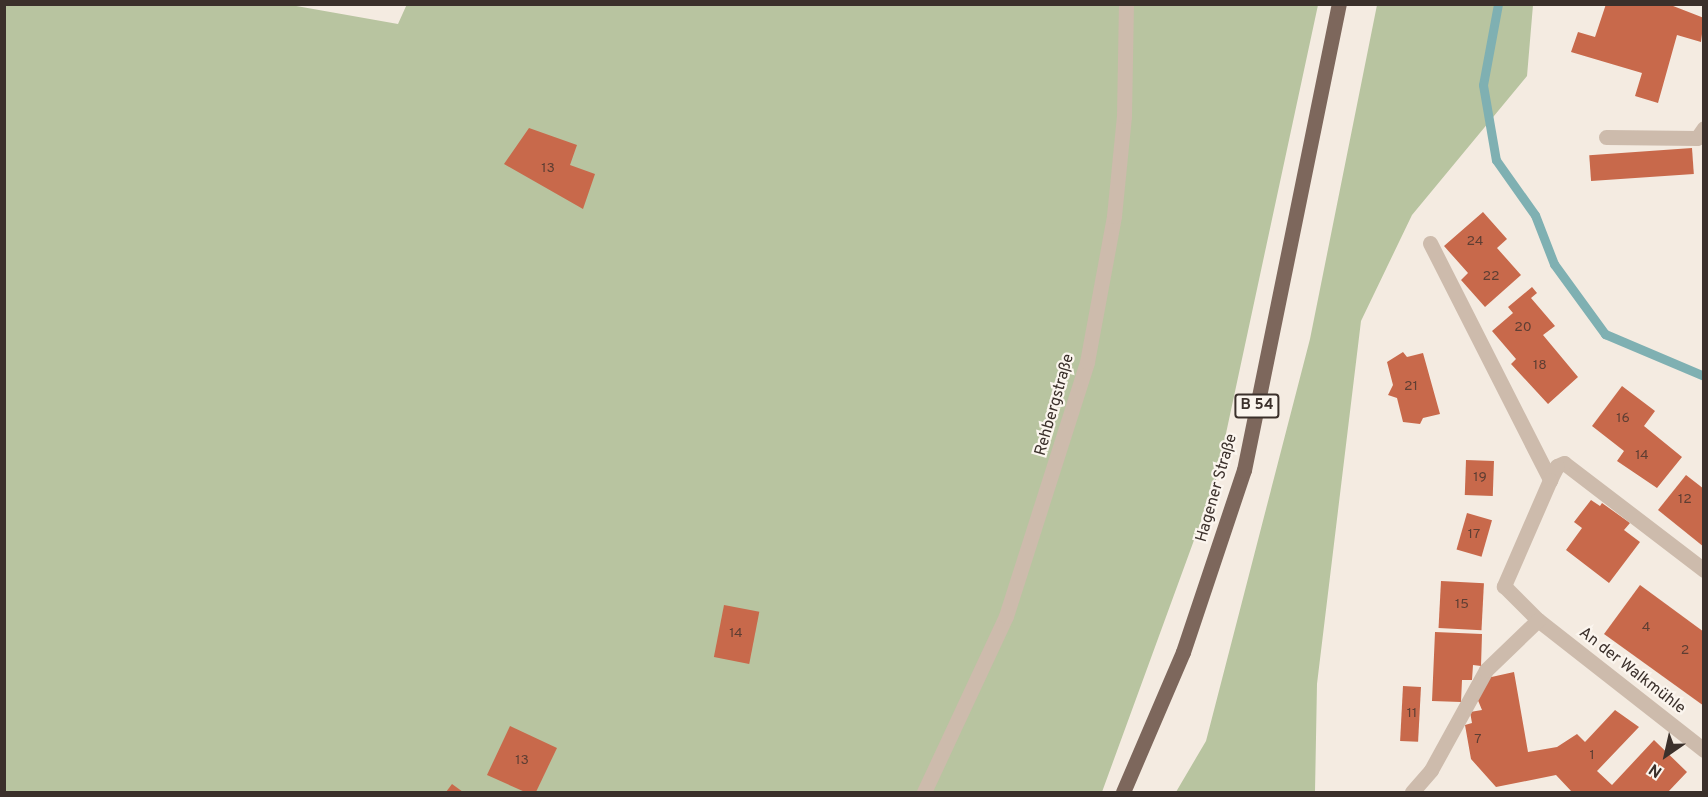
<!DOCTYPE html>
<html>
<head>
<meta charset="utf-8">
<style>
	body { margin:0 }
	#map { position:relative; width:1708px; height:797px; overflow:hidden; background:#f4ebe1; font-family:Overpass,sans-serif }
	div>[style] { position:absolute }
	[style*='--x'] { left:calc(var(--x)*1px); top:calc(var(--y)*1px); width:calc(var(--w)*1px); rotate:calc(var(--a)*1deg) }
	.green>* { inset:0; background:#b8c4a0 }
	.stream>* { height:9px; margin:-4.5px; padding:0 4.5px; transform-origin:4.5px; border-radius:4.5px; background:#7fb0b2 }
	.building>* { inset:0; background:#c8694b; transform-origin:0 0 }
	.minor>* { height:15px; margin:-7.5px; padding:0 7.5px; transform-origin:7.5px; border-radius:7.5px; background:#cdbbac }
	.major>* { height:15px; margin:-7.5px; padding:0 7.5px; transform-origin:7.5px; border-radius:7.5px; background:#7d675c }
	span { translate:-50% -50%; white-space:nowrap; text-align:center; line-height:1.15; -webkit-text-stroke:4.5px #fbf5ee; paint-order:stroke }
	.number-label { font-size:14px; color:#5e3e33 }
	.number-label span { -webkit-text-stroke-width:0 }
	.shield-label span { padding:2px 4px; background:#fbf5ee; border:2px solid; border-radius:4px; -webkit-text-stroke-width:0 }
	.shield-label { font-size:15px; color:#3b302b; font-weight:700 }
	.street-label { font-size:16px; color:#3b302b }
	.frame { position:absolute; inset:0; border:6px solid #3b302b; pointer-events:none }
	.north { position:absolute; left:1636px; top:725px; width:60px; height:60px; -webkit-text-stroke:4px #fbf5ee; paint-order:stroke; rotate:214deg; font-size:16px; font-weight:700; line-height:24px; text-align:center; color:#3b302b }
	.north::after { content:''; display:block; margin:auto; width:21px; height:27px; background:#3b302b; clip-path:polygon(50% 0,100% 100%,50% 72%,0 100%) }
</style>
</head>
<body>
<div id="map">
	<div class="green">
		<i style="clip-path:polygon(285px 4px,398px 24px,407px 4px,1318px 5px,1216px 480px,1102px 792px,5px 792px,5px 5px)"></i>
		<i style="clip-path:polygon(1377px 5px,1533px 5px,1527px 76px,1412px 215px,1361px 321px,1317px 684px,1315px 792px,1176px 792px,1206px 741px,1310px 339px)"></i>
	</div>
	<div class="stream">
		<i style="--x:1498;--y:4;--w:82;--a:100.5"></i>
		<i style="--x:1483;--y:85;--w:76;--a:80.2"></i>
		<i style="--x:1496;--y:160;--w:67;--a:54.7"></i>
		<i style="--x:1535;--y:215;--w:53;--a:68.8"></i>
		<i style="--x:1554;--y:264;--w:87;--a:53.9"></i>
		<i style="--x:1605;--y:334;--w:108;--a:23"></i>
	</div>
	<div class="building">
		<i style="clip-path:polygon(1606px 4px,1668px 4px,1704px 18px,1701px 42px,1677px 35px,1658px 103px,1635px 96px,1642px 73px,1571px 52px,1578px 32px,1595px 37px)"></i>
		<i style="clip-path:polygon(529px 128px,577px 145px,570px 165px,595px 174px,583px 209px,504px 164px)"></i>
		<i style="left:1692px;top:148px;width:26px;height:103px;rotate:86deg"></i>
		<i style="clip-path:polygon(1483px 212px,1507px 239px,1497px 248px,1521px 275px,1485px 307px,1461px 280px,1468px 273px,1444px 246px)"></i>
		<i style="clip-path:polygon(1532px 287px,1537px 293px,1531px 298px,1555px 326px,1543px 335px,1578px 377px,1548px 404px,1511px 364px,1516px 359px,1492px 331px,1513px 313px,1508px 307px)"></i>
		<i style="clip-path:polygon(1403px 352px,1407px 357px,1423px 353px,1440px 414px,1423px 418px,1420px 424px,1403px 422px,1397px 398px,1388px 395px,1393px 385px,1387px 362px)"></i>
		<i style="clip-path:polygon(1622px 386px,1655px 411px,1644px 426px,1682px 457px,1657px 488px,1617px 461px,1624px 451px,1592px 426px)"></i>
		<i style="left:1466px;top:460px;width:28px;height:35px;rotate:2deg"></i>
		<i style="clip-path:polygon(1686px 475px,1704px 489px,1704px 547px,1658px 510px)"></i>
		<i style="clip-path:polygon(1591px 500px,1600px 506px,1602px 503px,1630px 523px,1624px 530px,1640px 542px,1609px 583px,1566px 550px,1582px 528px,1574px 522px)"></i>
		<i style="left:1467px;top:513px;width:26px;height:38px;rotate:16deg"></i>
		<i style="left:1441px;top:581px;width:43px;height:47px;rotate:3deg"></i>
		<i style="clip-path:polygon(1640px 585px,1704px 632px,1704px 706px,1604px 634px)"></i>
		<i style="left:724px;top:605px;width:36px;height:53px;rotate:11deg"></i>
		<i style="clip-path:polygon(1435px 632px,1482px 634px,1481px 666px,1473px 665px,1472px 680px,1462px 680px,1461px 702px,1432px 701px)"></i>
		<i style="clip-path:polygon(1514px 672px,1528px 752px,1557px 747px,1577px 734px,1585px 742px,1615px 710px,1639px 727px,1597px 771px,1612px 785px,1654px 740px,1687px 772px,1668px 792px,1572px 792px,1556px 775px,1496px 787px,1471px 759px,1465px 725px,1472px 723px,1470px 712px,1482px 710px,1477px 698px,1487px 678px)"></i>
		<i style="left:1403px;top:686px;width:18px;height:55px;rotate:3deg"></i>
		<i style="clip-path:polygon(510px 726px,557px 748px,536px 792px,525px 792px,487px 775px)"></i>
		<i style="clip-path:polygon(452px 784px,463px 792px,446px 792px)"></i>
	</div>
	<div class="minor">
		<i style="--x:1606;--y:137;--w:91;--a:0.6"></i>
		<i style="--x:1697;--y:138;--w:12;--a:-55"></i>
		<i style="--x:1430;--y:243;--w:266;--a:63.1"></i>
		<i style="--x:1704;--y:570;--w:176;--a:-142.6"></i>
		<i style="--x:1564;--y:463;--w:8;--a:157"></i>
		<i style="--x:1557;--y:466;--w:16;--a:117"></i>
		<i style="--x:1550;--y:480;--w:116;--a:113.5"></i>
		<i style="--x:1504;--y:586;--w:48;--a:45"></i>
		<i style="--x:1538;--y:620;--w:211;--a:38.1"></i>
		<i style="--x:924;--y:792;--w:194;--a:-65"></i>
		<i style="--x:1006;--y:616;--w:267;--a:-72.3"></i>
		<i style="--x:1087;--y:362;--w:148;--a:-79.5"></i>
		<i style="--x:1114;--y:216;--w:100;--a:-84.3"></i>
		<i style="--x:1124;--y:116;--w:112;--a:-89"></i>
		<i style="--x:1412;--y:792;--w:29;--a:-49"></i>
		<i style="--x:1431;--y:770;--w:114;--a:-61.2"></i>
		<i style="--x:1486;--y:670;--w:72;--a:-43.9"></i>
	</div>
	<div class="major">
		<i style="--x:1123;--y:792;--w:152;--a:-66.8"></i>
		<i style="--x:1183;--y:652;--w:192;--a:-71.5"></i>
		<i style="--x:1244;--y:470;--w:476;--a:-78.5"></i>
	</div>
	<div class="number-label">
		<span style="left:548px;top:169px">13</span>
		<span style="left:1475px;top:242px">24</span>
		<span style="left:1491px;top:277px">22</span>
		<span style="left:1523px;top:328px">20</span>
		<span style="left:1540px;top:366px">18</span>
		<span style="left:1411px;top:387px">21</span>
		<span style="left:1623px;top:419px">16</span>
		<span style="left:1642px;top:456px">14</span>
		<span style="left:1480px;top:478px">19</span>
		<span style="left:1685px;top:500px">12</span>
		<span style="left:1474px;top:535px">17</span>
		<span style="left:1462px;top:605px">15</span>
		<span style="left:1646px;top:628px">4</span>
		<span style="left:736px;top:634px">14</span>
		<span style="left:1685px;top:651px">2</span>
		<span style="left:1412px;top:714px">11</span>
		<span style="left:1478px;top:740px">7</span>
		<span style="left:1592px;top:756px">1</span>
		<span style="left:522px;top:761px">13</span>
	</div>
	<div class="shield-label">
		<span style="left:1257px;top:406px">B 54</span>
	</div>
	<div class="street-label">
		<span style="left:1055px;top:405px;rotate:-74deg">Rehbergstraße</span>
		<span style="left:1217px;top:488px;rotate:-74deg">Hagener Straße</span>
		<span style="left:1632px;top:671px;rotate:38deg">An der Walkmühle</span>
	</div>
	<div class="frame"></div>
	<div class="north">N</div>
</div>
</body>
</html>
